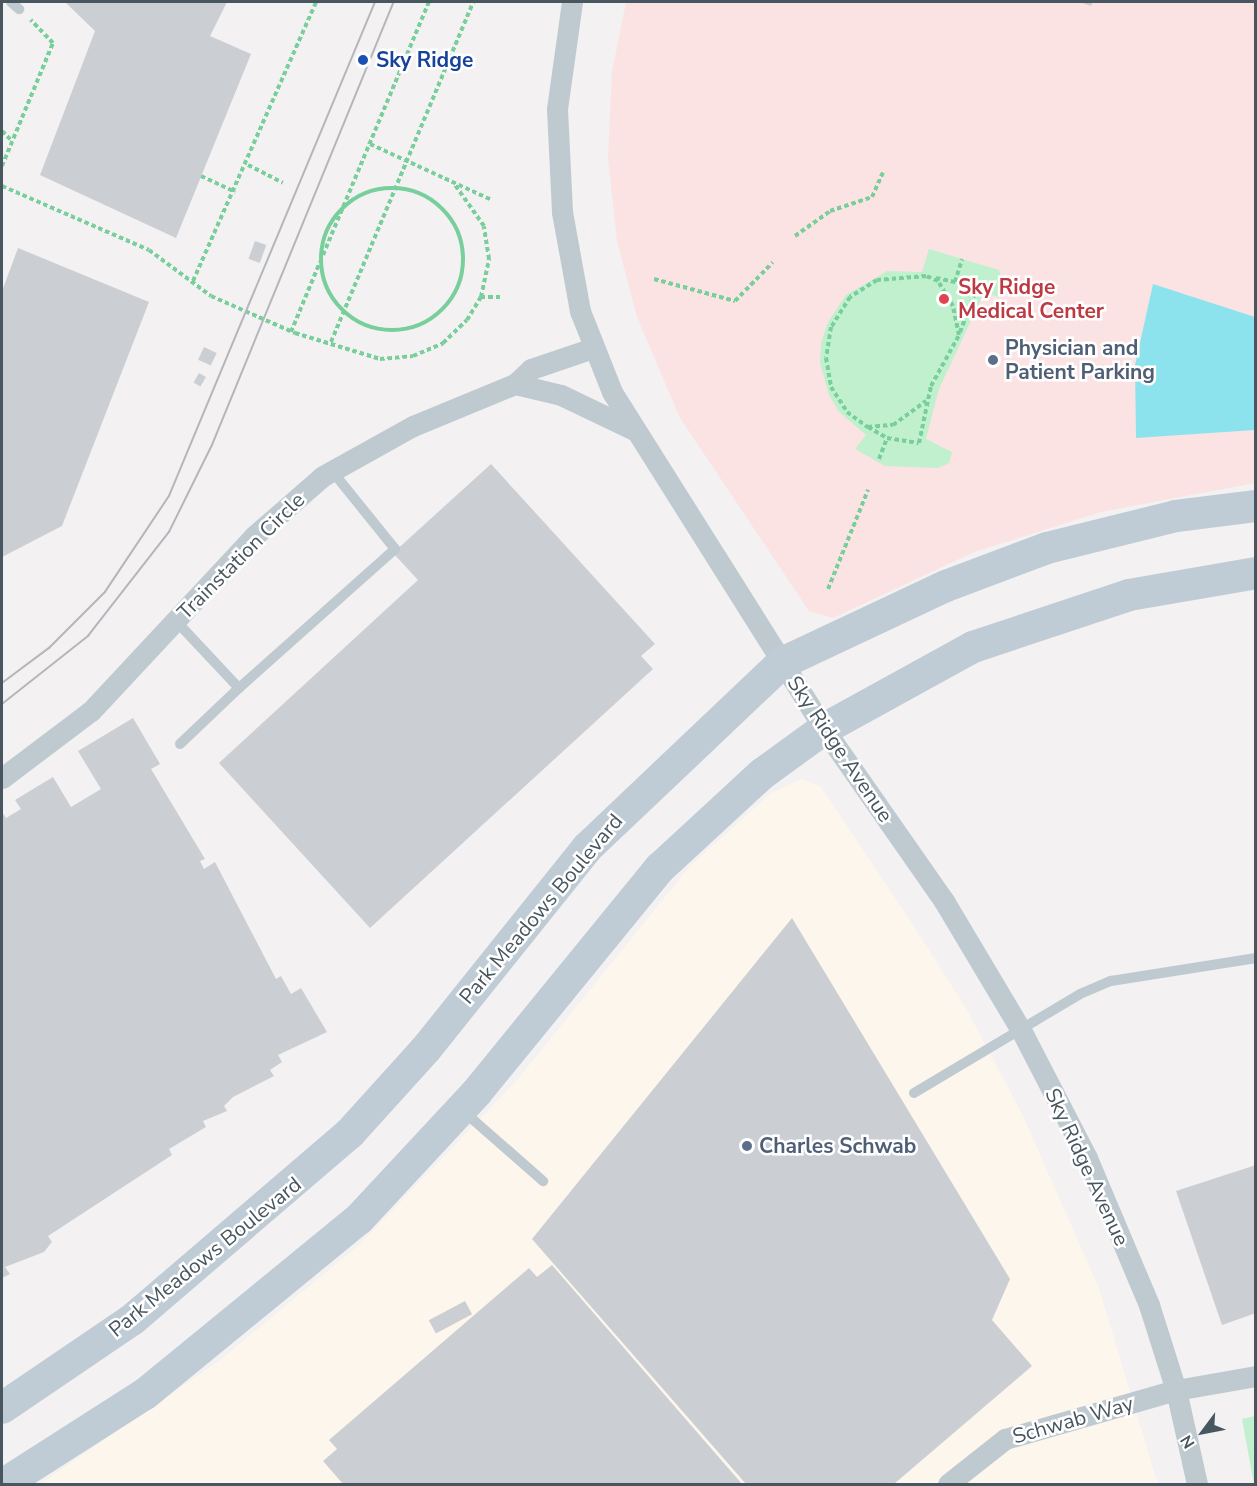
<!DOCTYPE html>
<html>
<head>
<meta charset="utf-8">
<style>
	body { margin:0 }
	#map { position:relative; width:1257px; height:1486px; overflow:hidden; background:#f3f1f1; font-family:"Nunito Sans",sans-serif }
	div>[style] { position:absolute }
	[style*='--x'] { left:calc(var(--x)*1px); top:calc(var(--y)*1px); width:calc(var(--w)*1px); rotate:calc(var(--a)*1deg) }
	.commercial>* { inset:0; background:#fdf6ec }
	.medical>* { inset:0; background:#fce3e3 }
	.green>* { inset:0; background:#c0f0ce }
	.water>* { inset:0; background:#8de3ed }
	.building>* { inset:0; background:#cbcfd3; transform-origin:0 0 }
	.path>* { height:4px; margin-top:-2px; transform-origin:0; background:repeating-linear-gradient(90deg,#78cf9b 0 4.5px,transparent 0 7.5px) }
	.path>.ring { margin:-2px; padding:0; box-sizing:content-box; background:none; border:4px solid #78cf9b; border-radius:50% }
	.lane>* { height:10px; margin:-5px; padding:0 5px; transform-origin:5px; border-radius:5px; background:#bfcad0 }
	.street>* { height:21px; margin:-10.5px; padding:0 10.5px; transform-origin:10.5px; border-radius:10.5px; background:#bfcad0 }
	.secondary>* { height:32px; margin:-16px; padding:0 16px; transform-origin:16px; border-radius:16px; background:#bfcbd5 }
	.tram>* { height:1.5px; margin:-0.75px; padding:0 0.75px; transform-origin:0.75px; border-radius:0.75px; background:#b3b7bb }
	.dots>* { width:16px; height:16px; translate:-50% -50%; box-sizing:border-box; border:3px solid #fff; border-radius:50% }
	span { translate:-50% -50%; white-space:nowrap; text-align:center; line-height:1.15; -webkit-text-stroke:5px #fff; paint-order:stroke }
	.transit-label { font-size:21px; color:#164399; font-weight:700 }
	.left { translate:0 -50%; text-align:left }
	.health-label { font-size:21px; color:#be3a42; font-weight:700 }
	.service-label { font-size:21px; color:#4e5e75; font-weight:700 }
	.street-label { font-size:21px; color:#48565f }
	.frame { position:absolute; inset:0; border:3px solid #48565f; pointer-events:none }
	.north { position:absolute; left:1173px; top:1402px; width:60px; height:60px; -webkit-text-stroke:4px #fff; paint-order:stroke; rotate:238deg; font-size:16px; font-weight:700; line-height:24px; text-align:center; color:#48565f }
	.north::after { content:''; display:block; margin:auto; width:21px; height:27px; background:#48565f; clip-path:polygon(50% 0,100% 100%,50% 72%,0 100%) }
</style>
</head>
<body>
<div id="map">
	<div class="commercial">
		<i style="clip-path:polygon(802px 779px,821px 787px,913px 925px,967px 1010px,1022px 1114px,1099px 1288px,1158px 1484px,40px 1484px,219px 1361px,360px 1244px,518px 1079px,690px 866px,771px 793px)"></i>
	</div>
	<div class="medical">
		<i style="clip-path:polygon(626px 2px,1255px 2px,1255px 483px,1101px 512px,974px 552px,833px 618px,809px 611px,680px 418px,637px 317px,617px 241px,608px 158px,612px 72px)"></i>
	</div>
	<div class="green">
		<i style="clip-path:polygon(929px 249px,999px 270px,1005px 289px,999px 297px,984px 293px,939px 389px,926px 439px,952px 452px,949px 463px,938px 468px,885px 466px,855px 449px,866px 435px,839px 412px,829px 395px,820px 363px,821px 343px,828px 322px,846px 295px,887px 271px,922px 272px)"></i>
		<i style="clip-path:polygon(1255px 1416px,1256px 1484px,1254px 1484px,1242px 1419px)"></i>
	</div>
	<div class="water">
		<i style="clip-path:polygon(1153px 284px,1255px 317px,1255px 430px,1136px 438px,1135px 365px)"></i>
	</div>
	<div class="building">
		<i style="clip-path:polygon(65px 2px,227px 2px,210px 36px,251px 54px,176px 238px,40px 175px,95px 31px)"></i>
		<i style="clip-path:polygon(1079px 2px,1093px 2px,1091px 6px)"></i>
		<i style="left:255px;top:241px;width:12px;height:19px;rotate:20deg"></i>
		<i style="clip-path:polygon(18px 248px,149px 302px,62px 526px,2px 557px,2px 291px)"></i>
		<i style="left:204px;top:347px;width:14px;height:14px;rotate:25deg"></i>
		<i style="left:199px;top:373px;width:8px;height:11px;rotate:30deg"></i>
		<i style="clip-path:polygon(491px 464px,655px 644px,641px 656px,653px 669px,370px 928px,219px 763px,418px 580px,393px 553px)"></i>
		<i style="clip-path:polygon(133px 718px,160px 764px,151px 769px,205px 859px,200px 861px,204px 869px,215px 862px,276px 979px,281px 976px,291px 994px,301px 988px,327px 1032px,278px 1055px,282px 1062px,270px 1070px,274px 1076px,233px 1097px,224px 1106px,227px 1111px,203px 1121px,206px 1127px,169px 1149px,172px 1155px,48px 1236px,52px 1242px,44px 1252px,5px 1267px,10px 1274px,2px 1278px,2px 812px,6px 818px,21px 809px,15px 800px,53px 777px,71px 807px,101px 789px,78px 751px)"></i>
		<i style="clip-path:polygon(792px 918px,1010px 1279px,992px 1320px,1032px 1366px,894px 1484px,746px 1484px,532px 1239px)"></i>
		<i style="clip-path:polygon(1256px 1165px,1256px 1313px,1222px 1325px,1176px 1191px)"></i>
		<i style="clip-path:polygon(552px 1265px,742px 1484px,343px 1484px,323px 1461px,337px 1449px,329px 1440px,529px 1268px,537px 1277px)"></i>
		<i style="left:465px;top:1301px;width:15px;height:41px;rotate:62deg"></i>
	</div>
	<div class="path">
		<i style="--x:2;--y:131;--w:14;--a:45"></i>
		<i style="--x:370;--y:144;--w:134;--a:24.7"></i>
		<i style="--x:248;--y:165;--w:39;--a:27"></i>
		<i style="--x:2;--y:166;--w:133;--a:-67.5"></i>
		<i style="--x:53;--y:43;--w:32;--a:-134"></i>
		<i style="--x:201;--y:176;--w:38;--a:25"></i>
		<i style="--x:2;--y:186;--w:160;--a:23.5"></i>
		<i style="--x:149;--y:250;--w:77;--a:36.6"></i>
		<i style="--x:211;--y:296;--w:92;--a:23.8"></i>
		<i style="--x:295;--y:333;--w:89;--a:17"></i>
		<i style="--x:380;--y:359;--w:33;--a:-5"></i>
		<i style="--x:413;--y:356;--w:33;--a:-23"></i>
		<i style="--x:443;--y:343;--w:33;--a:-44"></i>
		<i style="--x:467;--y:320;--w:27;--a:-59"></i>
		<i style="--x:481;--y:297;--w:39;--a:-78"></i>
		<i style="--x:489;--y:259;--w:33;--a:-99"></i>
		<i style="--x:484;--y:226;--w:54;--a:-125.2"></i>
		<i class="ring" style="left:321px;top:188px;width:138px;height:138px"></i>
		<i style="--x:795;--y:236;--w:43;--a:-35.5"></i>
		<i style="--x:830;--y:211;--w:44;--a:-18.4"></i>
		<i style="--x:872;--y:197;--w:27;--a:-66"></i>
		<i style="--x:323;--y:255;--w:274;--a:-67.3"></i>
		<i style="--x:936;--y:278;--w:29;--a:12"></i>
		<i style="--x:964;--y:284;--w:14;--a:39"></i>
		<i style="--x:975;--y:293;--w:42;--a:111"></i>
		<i style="--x:654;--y:279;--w:84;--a:15.2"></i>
		<i style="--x:735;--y:301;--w:54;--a:-45.7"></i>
		<i style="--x:193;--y:281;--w:305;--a:-66.2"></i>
		<i style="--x:955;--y:282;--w:24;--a:-73"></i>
		<i style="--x:481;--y:297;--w:20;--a:0"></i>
		<i style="--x:291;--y:332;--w:76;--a:-67.5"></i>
		<i style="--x:331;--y:342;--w:368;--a:-67.3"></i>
		<i style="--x:868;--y:427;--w:22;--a:30"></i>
		<i style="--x:887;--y:438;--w:32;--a:9"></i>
		<i style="--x:919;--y:443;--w:58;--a:-78.1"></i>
		<i style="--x:931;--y:386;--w:58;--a:-61.2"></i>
		<i style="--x:959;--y:335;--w:30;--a:-102"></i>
		<i style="--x:953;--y:306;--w:29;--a:-121"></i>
		<i style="--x:938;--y:281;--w:13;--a:-157"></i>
		<i style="--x:926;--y:276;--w:49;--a:175.3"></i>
		<i style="--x:877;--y:280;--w:32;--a:148"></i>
		<i style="--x:850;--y:297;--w:36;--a:122"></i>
		<i style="--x:831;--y:327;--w:31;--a:99"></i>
		<i style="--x:826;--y:358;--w:29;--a:80"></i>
		<i style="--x:831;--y:387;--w:30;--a:57"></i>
		<i style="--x:847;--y:412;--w:26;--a:36"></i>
		<i style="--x:868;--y:427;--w:25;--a:-5"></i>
		<i style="--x:893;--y:425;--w:41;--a:-36"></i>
		<i style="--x:879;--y:459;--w:22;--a:-69"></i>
		<i style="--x:828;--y:589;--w:107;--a:-68"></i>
	</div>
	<div class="lane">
		<i style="--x:11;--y:2;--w:11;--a:41"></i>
		<i style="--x:176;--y:621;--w:92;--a:46.8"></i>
		<i style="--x:239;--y:688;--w:209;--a:-41.7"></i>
		<i style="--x:395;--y:549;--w:100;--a:-128.9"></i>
		<i style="--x:180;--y:744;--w:81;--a:-43.5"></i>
		<i style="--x:914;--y:1093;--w:193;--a:-30.8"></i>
		<i style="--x:1080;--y:994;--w:34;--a:-23"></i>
		<i style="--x:1111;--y:981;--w:147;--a:-9"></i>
		<i style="--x:462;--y:1110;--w:108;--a:41.2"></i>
	</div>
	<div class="street">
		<i style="--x:572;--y:2;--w:108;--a:98"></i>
		<i style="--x:557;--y:109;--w:103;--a:87.2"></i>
		<i style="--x:562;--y:212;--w:101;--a:79.7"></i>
		<i style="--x:580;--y:311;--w:87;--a:68.4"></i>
		<i style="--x:612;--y:392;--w:398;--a:57.8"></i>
		<i style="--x:824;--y:729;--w:210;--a:55.1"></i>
		<i style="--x:944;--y:901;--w:152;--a:59.2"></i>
		<i style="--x:1022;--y:1032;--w:142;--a:62.7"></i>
		<i style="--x:1087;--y:1158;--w:160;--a:67.1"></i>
		<i style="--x:1149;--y:1305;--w:89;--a:72.4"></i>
		<i style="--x:1176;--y:1390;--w:96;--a:77.4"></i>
		<i style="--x:515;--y:384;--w:47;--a:13.4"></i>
		<i style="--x:561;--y:395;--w:83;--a:25.6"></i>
		<i style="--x:2;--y:778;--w:111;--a:-37"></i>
		<i style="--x:91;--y:711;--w:239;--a:-47"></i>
		<i style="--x:254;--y:536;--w:91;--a:-41"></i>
		<i style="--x:323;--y:476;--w:103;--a:-29.1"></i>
		<i style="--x:413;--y:426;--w:110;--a:-22.4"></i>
		<i style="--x:515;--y:384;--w:22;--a:-43"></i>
		<i style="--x:531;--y:369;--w:65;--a:-18.7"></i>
		<i style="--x:948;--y:1484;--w:73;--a:-38.3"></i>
		<i style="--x:1005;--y:1439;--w:178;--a:-16"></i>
		<i style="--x:1176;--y:1390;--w:81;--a:-9.9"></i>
	</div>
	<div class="secondary">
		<i style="--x:2;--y:1408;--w:158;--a:-34.2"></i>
		<i style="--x:133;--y:1319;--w:286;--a:-40.6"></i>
		<i style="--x:350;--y:1133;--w:113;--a:-47.9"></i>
		<i style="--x:426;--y:1049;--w:258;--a:-51.3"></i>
		<i style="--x:587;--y:848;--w:269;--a:-43.5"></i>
		<i style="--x:782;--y:663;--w:181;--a:-25.2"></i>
		<i style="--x:946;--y:586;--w:108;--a:-20.6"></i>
		<i style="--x:1047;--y:548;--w:133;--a:-13.9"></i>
		<i style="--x:1176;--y:516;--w:81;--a:-7.1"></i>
		<i style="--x:4;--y:1484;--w:167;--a:-32.6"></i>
		<i style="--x:145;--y:1394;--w:276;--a:-39.3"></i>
		<i style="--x:359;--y:1219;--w:173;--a:-47.1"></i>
		<i style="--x:477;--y:1092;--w:289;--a:-50.8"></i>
		<i style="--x:660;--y:868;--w:139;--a:-42.7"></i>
		<i style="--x:762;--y:774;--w:77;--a:-36"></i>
		<i style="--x:824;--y:729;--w:170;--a:-28.8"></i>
		<i style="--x:973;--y:647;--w:164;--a:-18.4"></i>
		<i style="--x:1129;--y:595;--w:129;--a:-9.8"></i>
	</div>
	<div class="tram">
		<i style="--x:2;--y:683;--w:59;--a:-36.7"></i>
		<i style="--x:49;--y:648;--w:79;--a:-45"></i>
		<i style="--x:105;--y:592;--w:115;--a:-56.3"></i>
		<i style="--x:169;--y:496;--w:535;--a:-67.36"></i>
		<i style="--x:2;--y:704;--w:110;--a:-38.3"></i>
		<i style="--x:88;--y:636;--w:132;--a:-52.1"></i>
		<i style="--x:169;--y:532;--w:97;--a:-63.7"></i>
		<i style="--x:212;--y:445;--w:479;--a:-67.7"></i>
	</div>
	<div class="dots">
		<i style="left:363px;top:60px;background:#1a4fb4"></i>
		<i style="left:944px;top:299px;background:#e0444e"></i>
		<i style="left:993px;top:360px;background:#5c6f8a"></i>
		<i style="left:747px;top:1146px;background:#5c6f8a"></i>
	</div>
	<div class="transit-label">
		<span class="left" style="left:376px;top:60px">Sky Ridge</span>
	</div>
	<div class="health-label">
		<span class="left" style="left:958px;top:299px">Sky Ridge<br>Medical Center</span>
	</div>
	<div class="service-label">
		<span class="left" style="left:1005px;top:360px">Physician and<br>Patient Parking</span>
		<span class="left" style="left:759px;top:1146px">Charles Schwab</span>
	</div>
	<div class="street-label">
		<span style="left:241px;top:556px;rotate:-45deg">Trainstation Circle</span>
		<span style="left:840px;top:749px;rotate:56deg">Sky Ridge Avenue</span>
		<span style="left:541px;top:909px;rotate:-50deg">Park Meadows Boulevard</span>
		<span style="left:1087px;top:1167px;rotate:65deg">Sky Ridge Avenue</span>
		<span style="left:205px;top:1257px;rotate:-39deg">Park Meadows Boulevard</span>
		<span style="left:1073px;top:1420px;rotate:-16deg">Schwab Way</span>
	</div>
	<div class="frame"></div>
	<div class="north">N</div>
</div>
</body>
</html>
